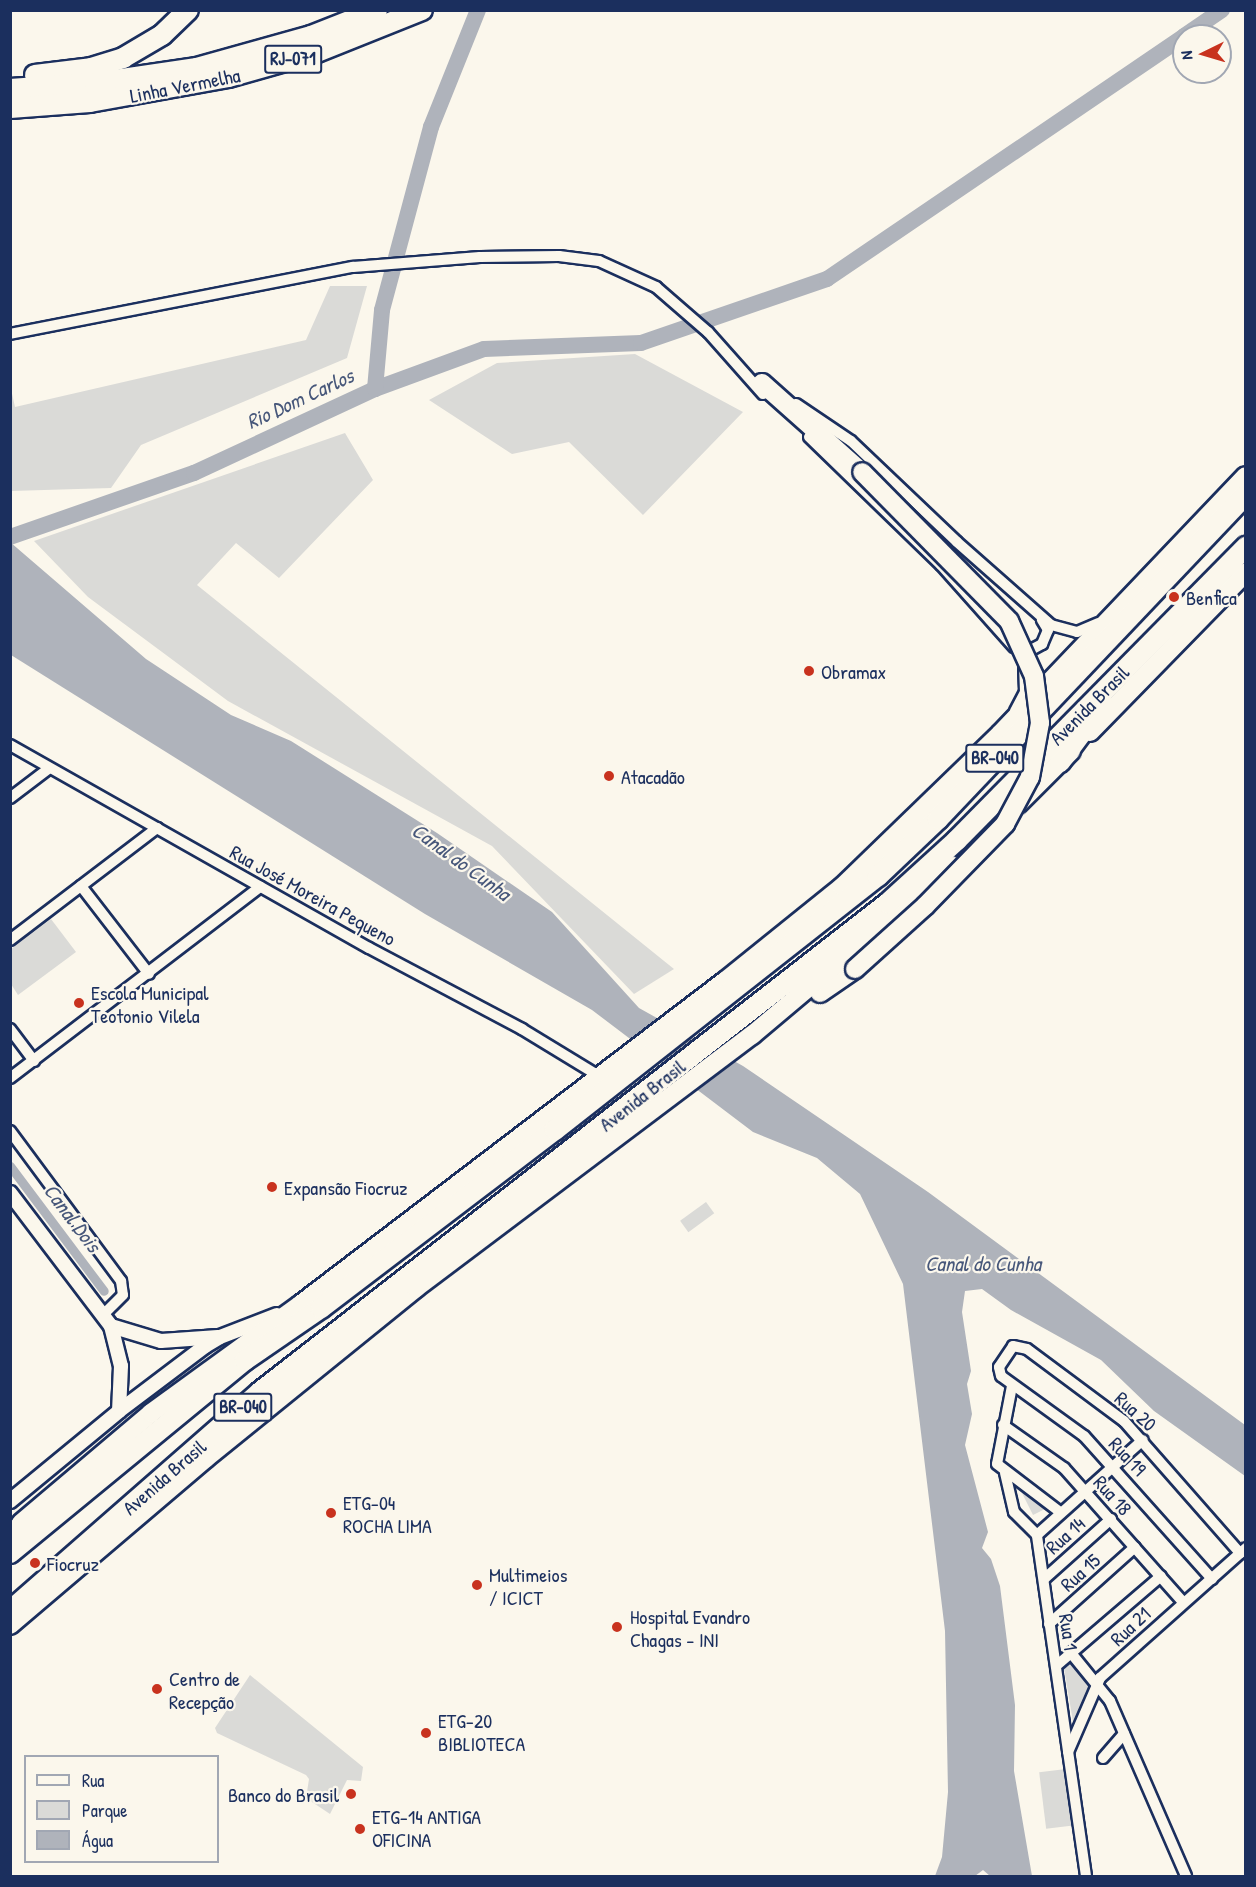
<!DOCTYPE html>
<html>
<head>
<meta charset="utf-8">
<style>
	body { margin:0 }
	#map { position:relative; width:1256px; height:1887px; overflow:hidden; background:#fbf7ec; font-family:"Patrick Hand",sans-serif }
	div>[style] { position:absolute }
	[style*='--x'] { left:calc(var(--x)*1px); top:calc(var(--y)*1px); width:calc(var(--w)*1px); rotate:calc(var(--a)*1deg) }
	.green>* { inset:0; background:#dadad7; transform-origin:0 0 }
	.water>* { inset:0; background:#afb3bb }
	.canal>* { height:9px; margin:-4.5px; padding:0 4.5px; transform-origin:4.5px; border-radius:4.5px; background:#afb3bb }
	.river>* { height:16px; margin:-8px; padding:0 8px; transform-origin:8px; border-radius:8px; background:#afb3bb }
	.roads { filter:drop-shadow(2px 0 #1b2f5e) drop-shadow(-2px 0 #1b2f5e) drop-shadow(0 2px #1b2f5e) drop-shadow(0 -2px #1b2f5e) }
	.minor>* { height:10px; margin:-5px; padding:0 5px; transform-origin:5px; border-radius:5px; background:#fbf7ec }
	.tertiary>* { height:14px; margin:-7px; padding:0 7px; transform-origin:7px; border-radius:7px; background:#fbf7ec }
	.trunk>* { height:18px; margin:-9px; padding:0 9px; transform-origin:9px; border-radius:9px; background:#fbf7ec }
	.motorway>* { height:20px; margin:-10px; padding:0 10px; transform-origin:10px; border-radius:10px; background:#fbf7ec }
	.bridges { filter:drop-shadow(2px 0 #1b2f5e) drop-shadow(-2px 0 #1b2f5e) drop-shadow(0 2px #1b2f5e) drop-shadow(0 -2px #1b2f5e) }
	.trunk-bridge>* { height:18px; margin:-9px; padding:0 9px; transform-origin:9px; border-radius:9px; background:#fbf7ec }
	.dots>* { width:16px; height:16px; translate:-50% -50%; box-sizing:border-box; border:3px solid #fbf7ec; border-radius:50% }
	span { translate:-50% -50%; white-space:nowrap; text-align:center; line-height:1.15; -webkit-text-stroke:4.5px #fbf7ec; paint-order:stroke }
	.shield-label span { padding:2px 4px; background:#fbf7ec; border:2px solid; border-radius:4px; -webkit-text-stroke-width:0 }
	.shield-label { font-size:18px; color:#1b2f5e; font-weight:700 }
	.street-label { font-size:20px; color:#1b2f5e }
	.poi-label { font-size:20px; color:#1b2f5e }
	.left { translate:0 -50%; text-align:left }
	.right { translate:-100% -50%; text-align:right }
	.water-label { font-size:21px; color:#47577a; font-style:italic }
	.frame { position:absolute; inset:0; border:12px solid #1b2f5e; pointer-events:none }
	.legend { position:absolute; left:24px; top:1755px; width:195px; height:108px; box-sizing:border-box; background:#fbf7ec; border:2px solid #a1a7b3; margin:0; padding:8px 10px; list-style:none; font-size:18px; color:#1b2f5e }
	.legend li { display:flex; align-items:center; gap:12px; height:30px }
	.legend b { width:30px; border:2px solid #a1a7b3 }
	.north { position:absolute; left:1172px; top:24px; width:60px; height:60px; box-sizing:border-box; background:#fbf7ec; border:2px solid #a1a7b3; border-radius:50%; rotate:265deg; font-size:16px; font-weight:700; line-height:24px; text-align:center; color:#1b2f5e }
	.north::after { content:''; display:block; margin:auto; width:21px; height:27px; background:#c8321e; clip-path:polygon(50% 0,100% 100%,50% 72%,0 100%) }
</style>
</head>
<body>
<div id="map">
	<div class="green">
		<i style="clip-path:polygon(330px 286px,367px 286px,347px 358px,141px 445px,111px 488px,11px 491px,11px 389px,15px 407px,306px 340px)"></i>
		<i style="clip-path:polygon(635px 354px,743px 412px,643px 515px,569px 442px,512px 454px,429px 400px,497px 363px)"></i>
		<i style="clip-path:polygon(345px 433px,373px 480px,279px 578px,236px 543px,197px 585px,674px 969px,634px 994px,492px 846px,228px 701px,88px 597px,34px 541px)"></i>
		<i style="clip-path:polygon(51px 919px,76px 952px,18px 995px,11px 984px,11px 949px)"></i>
		<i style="left:706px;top:1202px;width:14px;height:32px;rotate:54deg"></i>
		<i style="clip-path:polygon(1019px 1487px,1047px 1508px,1033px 1515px)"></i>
		<i style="clip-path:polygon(1070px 1661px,1091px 1687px,1074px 1728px,1064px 1668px)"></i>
		<i style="clip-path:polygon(250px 1675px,363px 1767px,361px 1781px,347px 1780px,330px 1814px,306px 1798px,309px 1779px,306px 1775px,217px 1733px,215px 1728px)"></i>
		<i style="left:1066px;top:1769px;width:57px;height:27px;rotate:83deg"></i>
	</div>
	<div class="water">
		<i style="clip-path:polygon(10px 542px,146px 659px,231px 715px,291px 741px,437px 833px,552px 912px,639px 1008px,743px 1066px,928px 1192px,1245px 1425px,1245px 1476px,1154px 1411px,1101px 1360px,1011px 1310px,982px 1289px,965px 1291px,962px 1312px,971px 1371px,967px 1384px,972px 1414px,965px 1445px,988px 1532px,982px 1548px,991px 1559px,1000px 1586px,1015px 1705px,1014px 1771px,1032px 1876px,990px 1876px,983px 1870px,975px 1876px,935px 1876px,942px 1857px,948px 1792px,945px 1631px,903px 1284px,860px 1194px,817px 1158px,753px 1132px,592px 1010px,425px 914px,11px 655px)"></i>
	</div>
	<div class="canal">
		<i style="--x:10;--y:1166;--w:156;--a:53.1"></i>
	</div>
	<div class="river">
		<i style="--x:1184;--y:36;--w:46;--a:-34.4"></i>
		<i style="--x:375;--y:389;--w:116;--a:-20.2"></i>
		<i style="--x:484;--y:349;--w:157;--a:-2.2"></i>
		<i style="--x:641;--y:343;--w:197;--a:-19"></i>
		<i style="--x:827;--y:279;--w:432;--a:-34.2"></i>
		<i style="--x:10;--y:537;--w:195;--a:-19.2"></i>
		<i style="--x:194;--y:473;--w:200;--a:-24.9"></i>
		<i style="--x:375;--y:389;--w:79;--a:-84.9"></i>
		<i style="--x:382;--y:310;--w:189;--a:-75"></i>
		<i style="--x:431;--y:127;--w:126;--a:-68.1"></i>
	</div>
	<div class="roads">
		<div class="minor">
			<i style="--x:10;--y:334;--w:349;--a:-11.1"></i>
			<i style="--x:353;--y:267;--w:127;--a:-4.5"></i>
			<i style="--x:480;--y:257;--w:79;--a:-0.7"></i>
			<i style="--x:559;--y:256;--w:40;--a:7.1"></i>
			<i style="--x:599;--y:261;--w:63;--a:24.5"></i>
			<i style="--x:656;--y:287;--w:69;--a:40.9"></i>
			<i style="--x:708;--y:332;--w:83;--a:48.4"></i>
			<i style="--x:796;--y:404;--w:66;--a:33.9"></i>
			<i style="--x:851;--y:441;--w:146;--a:43.6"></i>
			<i style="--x:957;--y:542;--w:125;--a:41.4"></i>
			<i style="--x:1051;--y:625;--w:27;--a:15"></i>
			<i style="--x:1077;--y:632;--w:23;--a:-23"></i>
			<i style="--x:809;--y:437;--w:184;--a:44.1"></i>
			<i style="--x:941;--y:565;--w:110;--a:48.3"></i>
			<i style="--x:1018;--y:650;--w:11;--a:5"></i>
			<i style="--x:1029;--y:651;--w:15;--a:-28"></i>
			<i style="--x:1042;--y:644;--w:15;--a:-67"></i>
			<i style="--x:1048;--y:630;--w:12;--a:-121"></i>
			<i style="--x:1015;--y:711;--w:21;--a:-62"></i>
			<i style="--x:1025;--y:692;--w:23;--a:-92"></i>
			<i style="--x:10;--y:745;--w:412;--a:29.5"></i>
			<i style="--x:369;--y:948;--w:173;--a:27.9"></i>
			<i style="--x:522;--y:1029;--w:90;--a:31.4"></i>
			<i style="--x:10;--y:798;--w:48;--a:-37.3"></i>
			<i style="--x:81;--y:886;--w:111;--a:52.3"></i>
			<i style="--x:10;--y:940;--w:185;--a:-37.3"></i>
			<i style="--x:10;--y:1029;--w:40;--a:53"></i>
			<i style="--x:10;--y:1078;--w:315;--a:-37.4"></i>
			<i style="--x:10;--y:1131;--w:187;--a:53.5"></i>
			<i style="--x:121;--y:1281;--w:14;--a:82"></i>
			<i style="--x:123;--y:1295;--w:28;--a:135"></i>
			<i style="--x:1012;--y:1386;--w:79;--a:100.9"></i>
			<i style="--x:997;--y:1464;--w:79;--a:37.3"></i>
			<i style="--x:1003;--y:1425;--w:75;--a:35.2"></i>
			<i style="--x:1064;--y:1468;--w:179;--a:48.4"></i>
			<i style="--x:1005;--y:1473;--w:40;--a:77"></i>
			<i style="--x:1014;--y:1512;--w:33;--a:45"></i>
			<i style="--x:1044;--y:1579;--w:90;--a:-41.8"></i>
			<i style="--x:1212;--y:1579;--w:192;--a:-131.8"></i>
			<i style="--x:1084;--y:1436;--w:102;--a:-144.1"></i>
			<i style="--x:1001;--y:1376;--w:9;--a:-103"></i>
			<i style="--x:999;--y:1367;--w:25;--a:-56"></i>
			<i style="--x:1013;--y:1346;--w:14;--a:12"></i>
			<i style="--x:1027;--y:1349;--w:121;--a:36.6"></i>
			<i style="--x:1124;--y:1421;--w:176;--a:48.7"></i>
			<i style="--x:1049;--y:1624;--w:115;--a:-41.8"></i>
			<i style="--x:1071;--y:1653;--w:62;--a:50.9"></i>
			<i style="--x:1110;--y:1701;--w:191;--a:66.5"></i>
			<i style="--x:1056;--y:1666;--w:138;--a:-40.6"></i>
			<i style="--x:1068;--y:1752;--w:81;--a:-66.6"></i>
			<i style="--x:1100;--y:1678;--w:195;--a:-41.7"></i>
			<i style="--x:1103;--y:1758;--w:32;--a:-49"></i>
			<i style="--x:1086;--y:1876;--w:345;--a:-98.2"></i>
			<i style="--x:1037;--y:1535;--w:142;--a:-41.9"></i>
		</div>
		<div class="tertiary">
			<i style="--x:10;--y:1193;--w:167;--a:52.8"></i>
			<i style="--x:111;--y:1326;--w:41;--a:76"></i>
			<i style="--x:121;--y:1366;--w:45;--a:92.5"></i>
			<i style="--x:111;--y:1326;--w:52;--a:16.7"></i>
			<i style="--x:161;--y:1341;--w:57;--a:-4"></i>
			<i style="--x:10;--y:1501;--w:141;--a:-39.5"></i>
			<i style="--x:119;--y:1411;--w:108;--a:-37.1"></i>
			<i style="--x:205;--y:1346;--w:17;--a:-31"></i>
			<i style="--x:220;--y:1337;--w:61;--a:-21.1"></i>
		</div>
		<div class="trunk">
			<i style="--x:762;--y:383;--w:134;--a:41.7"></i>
			<i style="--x:1090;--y:732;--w:223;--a:-45.7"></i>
			<i style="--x:1018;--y:804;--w:75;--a:-45"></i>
			<i style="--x:820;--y:993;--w:42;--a:-34.4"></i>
			<i style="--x:21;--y:1523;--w:170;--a:-40.2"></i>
			<i style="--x:151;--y:1413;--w:185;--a:-36"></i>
			<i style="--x:301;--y:1304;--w:533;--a:-37.3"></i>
			<i style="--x:725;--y:981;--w:150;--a:-38.8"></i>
			<i style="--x:842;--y:887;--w:220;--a:-44.1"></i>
			<i style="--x:1000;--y:734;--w:356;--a:-46.4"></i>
			<i style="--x:10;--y:1625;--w:257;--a:-40.4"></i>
			<i style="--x:206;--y:1458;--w:270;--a:-39"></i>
			<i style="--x:416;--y:1288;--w:421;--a:-37"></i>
			<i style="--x:752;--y:1035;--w:263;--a:-40.1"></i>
		</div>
		<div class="motorway">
			<i style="--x:35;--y:75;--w:56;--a:-7.1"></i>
			<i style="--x:91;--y:68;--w:34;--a:-17"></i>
			<i style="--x:123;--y:58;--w:45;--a:-30.5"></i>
			<i style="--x:162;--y:35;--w:36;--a:-44"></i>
			<i style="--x:10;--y:89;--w:85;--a:-4"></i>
			<i style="--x:95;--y:83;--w:103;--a:-8.4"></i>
			<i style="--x:197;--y:68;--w:118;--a:-15.7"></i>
			<i style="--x:311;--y:36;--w:71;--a:-21.5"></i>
			<i style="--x:10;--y:108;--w:80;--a:-4.3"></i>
			<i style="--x:90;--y:102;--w:141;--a:-10.2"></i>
			<i style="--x:229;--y:77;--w:91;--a:-15.9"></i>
			<i style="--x:317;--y:52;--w:113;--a:-21.8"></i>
			<i style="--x:1060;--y:762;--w:72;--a:-53.4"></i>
			<i style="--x:10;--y:1533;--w:33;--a:-29"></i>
			<i style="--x:10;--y:1553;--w:304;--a:-39.4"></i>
			<i style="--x:245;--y:1360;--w:92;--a:-34.4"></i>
			<i style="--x:321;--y:1308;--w:294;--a:-37.3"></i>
			<i style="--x:555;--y:1130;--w:411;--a:-38.2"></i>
			<i style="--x:878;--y:876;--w:83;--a:-43.5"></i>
			<i style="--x:938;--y:819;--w:447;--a:-46.5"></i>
			<i style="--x:10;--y:1611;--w:332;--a:-41.2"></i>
			<i style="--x:260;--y:1392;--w:796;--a:-37.91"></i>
			<i style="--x:888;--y:903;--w:93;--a:-42.4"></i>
			<i style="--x:957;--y:840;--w:412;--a:-45.4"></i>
		</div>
	</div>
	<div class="bridges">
		<div class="trunk-bridge">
			<i style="--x:855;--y:969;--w:94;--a:-42"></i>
			<i style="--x:925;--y:906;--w:115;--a:-45.7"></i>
			<i style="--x:1005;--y:824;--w:53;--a:-62"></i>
			<i style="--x:1030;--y:777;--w:55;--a:-79.5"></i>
			<i style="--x:1040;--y:723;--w:47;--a:-97.3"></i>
			<i style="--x:1034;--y:676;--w:60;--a:-114.4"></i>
			<i style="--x:1009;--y:621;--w:209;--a:-134.6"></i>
		</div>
	</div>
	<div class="dots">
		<i style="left:1174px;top:597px;background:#c8321e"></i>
		<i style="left:809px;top:671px;background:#c8321e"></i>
		<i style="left:609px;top:776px;background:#c8321e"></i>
		<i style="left:79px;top:1003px;background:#c8321e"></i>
		<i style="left:272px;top:1187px;background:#c8321e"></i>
		<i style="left:331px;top:1513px;background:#c8321e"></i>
		<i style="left:35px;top:1563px;background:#c8321e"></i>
		<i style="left:477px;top:1585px;background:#c8321e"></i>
		<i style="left:617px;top:1627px;background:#c8321e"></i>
		<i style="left:157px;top:1689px;background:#c8321e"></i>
		<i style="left:426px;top:1733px;background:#c8321e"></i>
		<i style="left:351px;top:1794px;background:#c8321e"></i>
		<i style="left:360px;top:1829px;background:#c8321e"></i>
	</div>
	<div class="shield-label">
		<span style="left:293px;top:59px">RJ-071</span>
		<span style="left:995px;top:758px">BR-040</span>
		<span style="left:243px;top:1407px">BR-040</span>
	</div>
	<div class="street-label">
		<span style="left:185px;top:85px;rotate:-11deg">Linha Vermelha</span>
		<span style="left:1089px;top:705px;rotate:-45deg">Avenida Brasil</span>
		<span style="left:313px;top:895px;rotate:29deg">Rua José Moreira Pequeno</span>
		<span style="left:642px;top:1095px;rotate:-38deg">Avenida Brasil</span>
		<span style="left:1136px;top:1411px;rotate:42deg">Rua 20</span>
		<span style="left:1128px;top:1456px;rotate:47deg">Rua 19</span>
		<span style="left:164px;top:1477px;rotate:-41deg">Avenida Brasil</span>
		<span style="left:1113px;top:1495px;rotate:48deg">Rua 18</span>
		<span style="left:1065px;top:1535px;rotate:-42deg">Rua 14</span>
		<span style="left:1080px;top:1572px;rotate:-42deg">Rua 15</span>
		<span style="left:1130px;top:1626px;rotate:-43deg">Rua 21</span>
		<span style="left:1069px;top:1632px;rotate:81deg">Rua 1</span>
	</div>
	<div class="poi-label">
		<span class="left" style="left:1186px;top:597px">Benfica</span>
		<span class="left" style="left:821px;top:671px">Obramax</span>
		<span class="left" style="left:621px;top:776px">Atacadão</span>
		<span class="left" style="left:91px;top:1004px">Escola Municipal<br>Teotonio Vilela</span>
		<span class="left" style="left:284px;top:1187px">Expansão Fiocruz</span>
		<span class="left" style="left:343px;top:1514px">ETG-04<br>ROCHA LIMA</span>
		<span class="left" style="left:47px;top:1563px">Fiocruz</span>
		<span class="left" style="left:489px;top:1586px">Multimeios<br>/ ICICT</span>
		<span class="left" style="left:630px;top:1628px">Hospital Evandro<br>Chagas - INI</span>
		<span class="left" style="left:169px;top:1690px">Centro de<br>Recepção</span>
		<span class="left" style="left:438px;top:1732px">ETG-20<br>BIBLIOTECA</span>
		<span class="right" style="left:339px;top:1794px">Banco do Brasil</span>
		<span class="left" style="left:372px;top:1828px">ETG-14 ANTIGA<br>OFICINA</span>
	</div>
	<div class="water-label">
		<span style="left:300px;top:399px;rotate:-25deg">Rio Dom Carlos</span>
		<span style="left:461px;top:862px;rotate:36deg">Canal do Cunha</span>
		<span style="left:72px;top:1218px;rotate:53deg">Canal Dois</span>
		<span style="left:983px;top:1264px">Canal do Cunha</span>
	</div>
	<div class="frame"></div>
	<ul class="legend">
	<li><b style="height:8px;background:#fbf7ec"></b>Rua</li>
	<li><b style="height:16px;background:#dadad7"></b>Parque</li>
	<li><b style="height:16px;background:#afb3bb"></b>Água</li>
	</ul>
	<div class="north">N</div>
</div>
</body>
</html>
